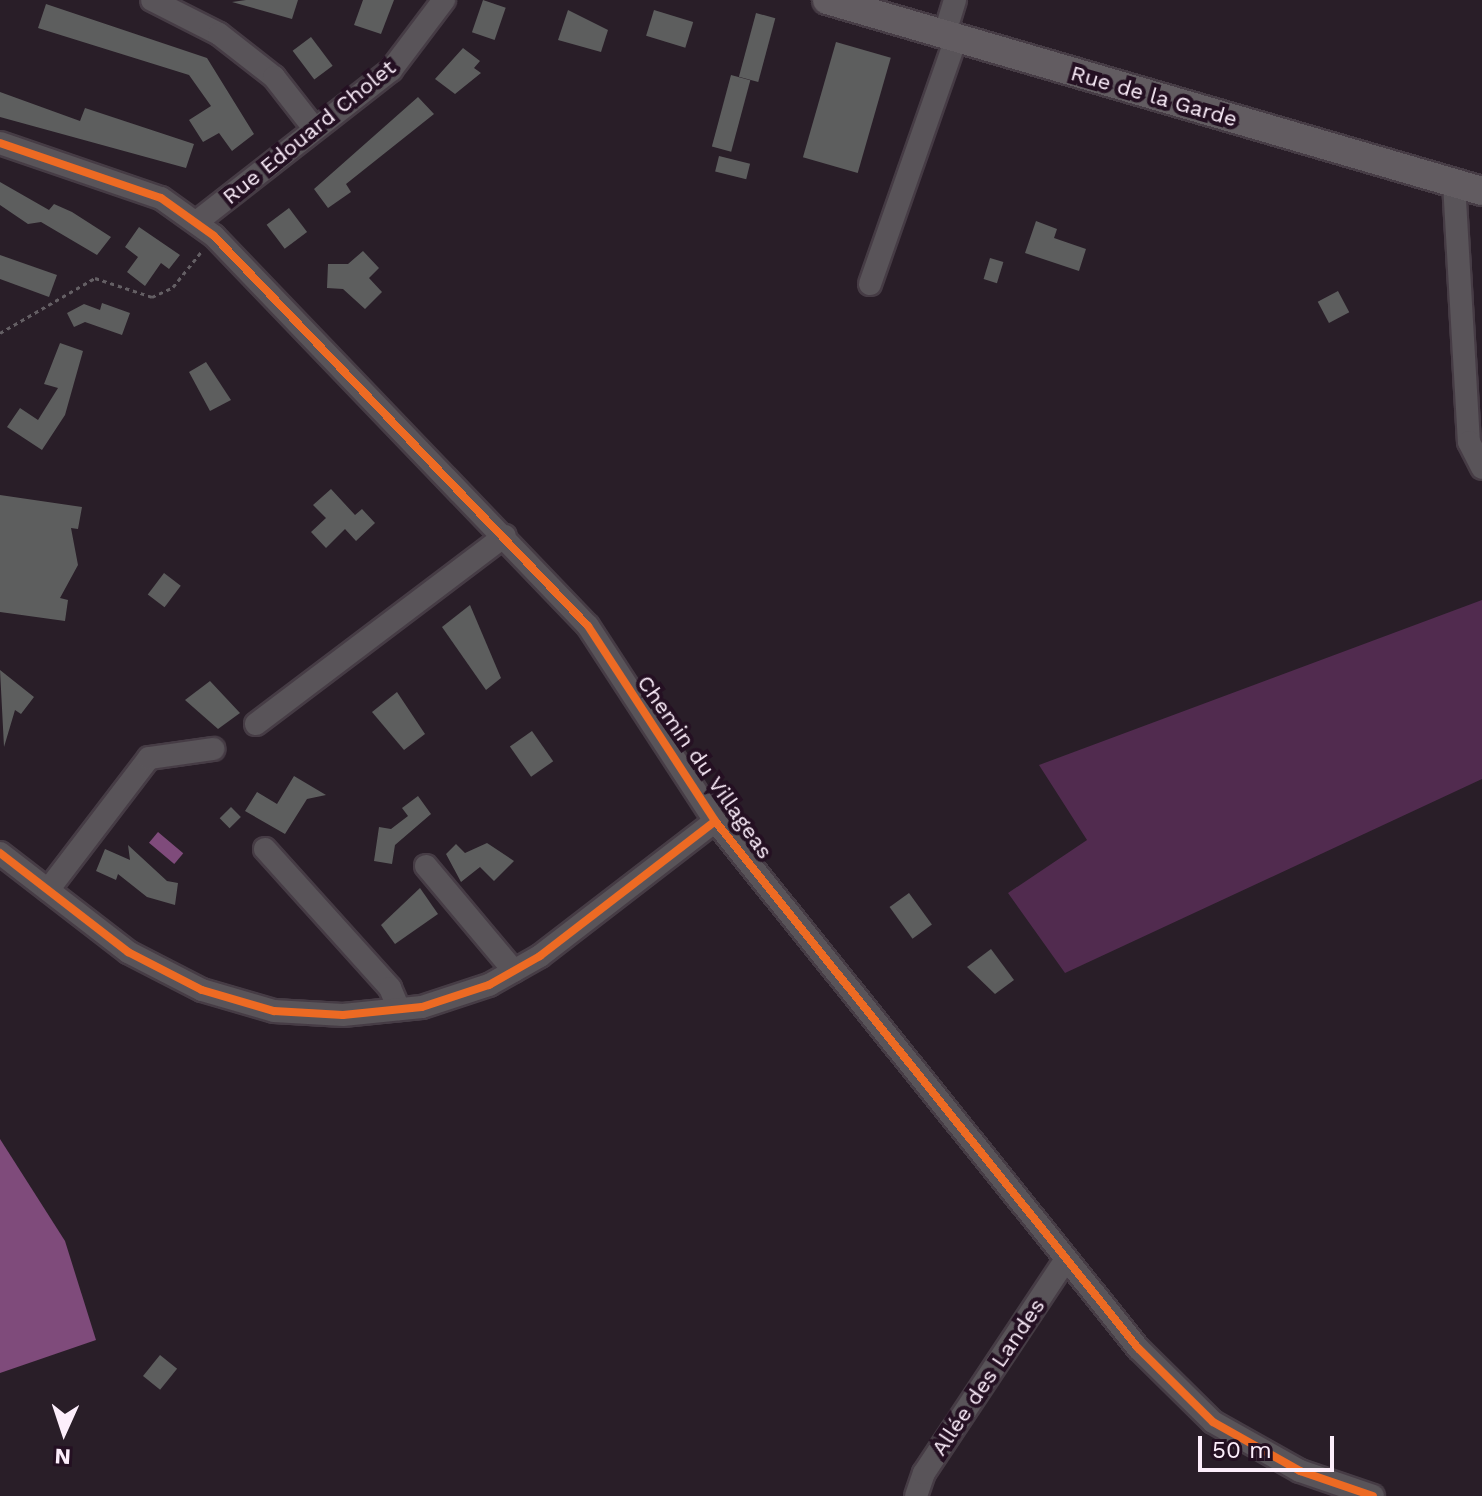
<!DOCTYPE html>
<html>
<head>
<meta charset="utf-8">
<style>
	body { margin:0 }
	#map { position:relative; width:1482px; height:1496px; overflow:hidden; background:#291e28; font-family:"Work Sans",sans-serif }
	div>[style] { position:absolute }
	[style*='--x'] { left:calc(var(--x)*1px); top:calc(var(--y)*1px); width:calc(var(--w)*1px); rotate:calc(var(--a)*1deg) }
	.green>* { inset:0; background:#512b4f }
	.water>* { inset:0; background:#7f4b7b; transform-origin:0 0 }
	.building>* { inset:0; background:#5d5e5e; transform-origin:0 0 }
	.path>* { height:3px; margin-top:-1.5px; transform-origin:0; background:repeating-linear-gradient(90deg,#645f64 0 4px,transparent 0 8px) }
	.roads { filter:drop-shadow(2px 0 #463c45) drop-shadow(-2px 0 #463c45) drop-shadow(0 2px #463c45) drop-shadow(0 -2px #463c45) }
	.minor>* { height:22px; margin:-11px; padding:0 11px; transform-origin:11px; border-radius:11px; background:#595459 }
	.major>* { height:28px; margin:-14px; padding:0 14px; transform-origin:14px; border-radius:14px; background:#625c61 }
	.cycleway>* { height:8px; margin:-4px; padding:0 4px; transform-origin:4px; border-radius:4px; background:#ed6a23 }
	span { translate:-50% -50%; white-space:nowrap; text-align:center; line-height:1.15; -webkit-text-stroke:8px #241022; paint-order:stroke }
	.street-label { font-size:22px; color:#fceefb }
	.north { position:absolute; left:24px; top:1392px; width:80px; height:80px; -webkit-text-stroke:6px #241022; paint-order:stroke; rotate:183deg; font-size:22px; font-weight:700; line-height:32px; text-align:center; color:#fceefb }
	.north::after { content:''; display:block; margin:auto; width:28px; height:36px; background:#fceefb; clip-path:polygon(50% 0,100% 100%,50% 72%,0 100%) }
	.scale { position:absolute; left:1198px; top:1436px; width:136px; height:36px; box-sizing:border-box; border:4px solid #fceefb; border-top:0; padding-left:10px; font-size:24px; line-height:28px; white-space:nowrap; color:#fceefb; -webkit-text-stroke:6px #241022; paint-order:stroke }
</style>
</head>
<body>
<div id="map">
	<div class="green">
		<i style="clip-path:polygon(1482px 600px,1482px 779px,1065px 973px,1008px 893px,1087px 840px,1039px 765px)"></i>
	</div>
	<div class="water">
		<i style="left:158px;top:832px;width:33px;height:14px;rotate:40deg"></i>
		<i style="clip-path:polygon(0 1139px,65px 1241px,96px 1340px,0 1373px)"></i>
	</div>
	<div class="building">
		<i style="clip-path:polygon(246px 0,298px 0,292px 19px,232px 2px)"></i>
		<i style="clip-path:polygon(363px 0,394px 0,381px 34px,354px 25px)"></i>
		<i style="left:483px;top:0;width:24px;height:34px;rotate:19deg"></i>
		<i style="clip-path:polygon(46px 4px,207px 58px,254px 134px,232px 151px,219px 133px,203px 142px,189px 120px,211px 106px,189px 75px,38px 28px)"></i>
		<i style="clip-path:polygon(568px 10px,608px 30px,601px 52px,558px 40px)"></i>
		<i style="left:654px;top:10px;width:41px;height:27px;rotate:17deg"></i>
		<i style="left:756px;top:13px;width:20px;height:66px;rotate:15deg"></i>
		<i style="left:311px;top:37px;width:36px;height:23px;rotate:53deg"></i>
		<i style="left:836px;top:42px;width:57px;height:120px;rotate:16deg"></i>
		<i style="clip-path:polygon(463px 48px,480px 61px,474px 68px,481px 73px,455px 94px,435px 79px)"></i>
		<i style="left:731px;top:75px;width:20px;height:74px;rotate:15deg"></i>
		<i style="clip-path:polygon(0 92px,80px 121px,85px 108px,194px 144px,186px 168px,0 117px)"></i>
		<i style="clip-path:polygon(418px 97px,434px 114px,346px 184px,351px 192px,328px 208px,314px 189px)"></i>
		<i style="left:719px;top:156px;width:32px;height:16px;rotate:14deg"></i>
		<i style="clip-path:polygon(0 182px,49px 210px,54px 204px,72px 212px,111px 237px,97px 255px,41px 222px,28px 224px,0 205px)"></i>
		<i style="left:289px;top:208px;width:30px;height:28px;rotate:53deg"></i>
		<i style="clip-path:polygon(1036px 221px,1057px 229px,1054px 238px,1086px 249px,1079px 271px,1025px 253px)"></i>
		<i style="clip-path:polygon(139px 227px,180px 255px,169px 269px,161px 263px,145px 286px,127px 272px,138px 257px,125px 247px)"></i>
		<i style="clip-path:polygon(363px 251px,379px 268px,369px 278px,382px 292px,365px 309px,343px 289px,327px 288px,328px 264px,348px 264px)"></i>
		<i style="clip-path:polygon(0 255px,57px 275px,49px 297px,0 279px)"></i>
		<i style="left:990px;top:258px;width:14px;height:22px;rotate:17deg"></i>
		<i style="left:1338px;top:291px;width:24px;height:23px;rotate:62deg"></i>
		<i style="clip-path:polygon(102px 303px,130px 313px,122px 335px,85px 322px,74px 327px,67px 313px,84px 304px,100px 310px)"></i>
		<i style="clip-path:polygon(60px 343px,83px 351px,65px 415px,42px 450px,7px 427px,20px 408px,38px 420px,58px 388px,44px 384px)"></i>
		<i style="clip-path:polygon(206px 362px,231px 400px,210px 411px,189px 372px)"></i>
		<i style="clip-path:polygon(331px 489px,355px 515px,362px 509px,375px 523px,356px 541px,345px 529px,326px 548px,311px 532px,326px 518px,313px 505px)"></i>
		<i style="clip-path:polygon(0 495px,82px 507px,78px 529px,71px 528px,78px 565px,60px 598px,68px 600px,65px 621px,0 612px)"></i>
		<i style="left:164px;top:573px;width:21px;height:27px;rotate:37deg"></i>
		<i style="clip-path:polygon(470px 605px,501px 678px,486px 690px,442px 627px)"></i>
		<i style="clip-path:polygon(0 670px,34px 697px,21px 714px,15px 710px,4px 747px)"></i>
		<i style="clip-path:polygon(210px 681px,240px 713px,218px 729px,185px 700px)"></i>
		<i style="clip-path:polygon(397px 692px,425px 734px,404px 750px,372px 712px)"></i>
		<i style="left:532px;top:731px;width:37px;height:27px;rotate:55deg"></i>
		<i style="clip-path:polygon(294px 776px,326px 795px,307px 799px,285px 834px,245px 811px,257px 792px,277px 804px)"></i>
		<i style="clip-path:polygon(418px 796px,431px 814px,395px 845px,392px 864px,374px 861px,379px 827px,391px 829px,408px 816px,402px 808px)"></i>
		<i style="left:231px;top:807px;width:14px;height:16px;rotate:45deg"></i>
		<i style="clip-path:polygon(487px 843px,514px 861px,494px 881px,480px 867px,461px 882px,446px 854px,456px 844px,465px 853px)"></i>
		<i style="clip-path:polygon(128px 845px,167px 881px,178px 883px,175px 905px,147px 897px,118px 874px,116px 880px,96px 871px,105px 849px,130px 860px)"></i>
		<i style="clip-path:polygon(420px 888px,438px 914px,395px 944px,381px 925px)"></i>
		<i style="left:909px;top:893px;width:39px;height:24px;rotate:54deg"></i>
		<i style="clip-path:polygon(991px 949px,1014px 980px,995px 994px,967px 967px)"></i>
		<i style="left:160px;top:1355px;width:22px;height:27px;rotate:39deg"></i>
	</div>
	<div class="path">
		<i style="--x:0;--y:333;--w:110;--a:-30.1"></i>
		<i style="--x:95;--y:278;--w:60;--a:18.4"></i>
		<i style="--x:152;--y:297;--w:23;--a:-25"></i>
		<i style="--x:173;--y:287;--w:45;--a:-51.3"></i>
	</div>
	<div class="roads">
		<div class="minor">
			<i style="--x:152;--y:0;--w:75;--a:26.9"></i>
			<i style="--x:219;--y:34;--w:70;--a:38"></i>
			<i style="--x:274;--y:77;--w:63;--a:52"></i>
			<i style="--x:944;--y:36;--w:38;--a:-73"></i>
			<i style="--x:0;--y:143;--w:170;--a:18.9"></i>
			<i style="--x:161;--y:198;--w:65;--a:35.6"></i>
			<i style="--x:214;--y:236;--w:540;--a:46.2"></i>
			<i style="--x:588;--y:626;--w:233;--a:56.9"></i>
			<i style="--x:715;--y:821;--w:676;--a:51.25"></i>
			<i style="--x:1138;--y:1348;--w:105;--a:44.6"></i>
			<i style="--x:1213;--y:1422;--w:100;--a:29.4"></i>
			<i style="--x:1300;--y:1471;--w:77;--a:18.9"></i>
			<i style="--x:1454;--y:183;--w:259;--a:86.7"></i>
			<i style="--x:1469;--y:442;--w:29;--a:63"></i>
			<i style="--x:198;--y:221;--w:245;--a:-38"></i>
			<i style="--x:391;--y:70;--w:88;--a:-52.9"></i>
			<i style="--x:870;--y:284;--w:260;--a:-70.7"></i>
			<i style="--x:256;--y:724;--w:312;--a:-37.1"></i>
			<i style="--x:265;--y:849;--w:187;--a:48"></i>
			<i style="--x:390;--y:988;--w:23;--a:67"></i>
			<i style="--x:0;--y:853;--w:162;--a:37.7"></i>
			<i style="--x:128;--y:952;--w:83;--a:27.2"></i>
			<i style="--x:202;--y:990;--w:75;--a:16.3"></i>
			<i style="--x:274;--y:1011;--w:69;--a:3.3"></i>
			<i style="--x:343;--y:1015;--w:79;--a:-5.8"></i>
			<i style="--x:422;--y:1007;--w:71;--a:-18.2"></i>
			<i style="--x:489;--y:985;--w:59;--a:-29.6"></i>
			<i style="--x:540;--y:956;--w:221;--a:-37.6"></i>
			<i style="--x:426;--y:866;--w:137;--a:50"></i>
			<i style="--x:48;--y:890;--w:166;--a:-52.6"></i>
			<i style="--x:149;--y:758;--w:65;--a:-8"></i>
			<i style="--x:916;--y:1496;--w:24;--a:-71"></i>
			<i style="--x:924;--y:1473;--w:255;--a:-56.4"></i>
		</div>
		<div class="major">
			<i style="--x:827;--y:0;--w:682;--a:16.26"></i>
		</div>
	</div>
	<div class="cycleway">
		<i style="--x:0;--y:143;--w:170;--a:18.9"></i>
		<i style="--x:161;--y:198;--w:65;--a:35.6"></i>
		<i style="--x:214;--y:236;--w:540;--a:46.2"></i>
		<i style="--x:588;--y:626;--w:233;--a:56.9"></i>
		<i style="--x:715;--y:821;--w:676;--a:51.25"></i>
		<i style="--x:1138;--y:1348;--w:105;--a:44.6"></i>
		<i style="--x:1213;--y:1422;--w:100;--a:29.4"></i>
		<i style="--x:1300;--y:1471;--w:77;--a:18.9"></i>
		<i style="--x:0;--y:853;--w:162;--a:37.7"></i>
		<i style="--x:128;--y:952;--w:83;--a:27.2"></i>
		<i style="--x:202;--y:990;--w:75;--a:16.3"></i>
		<i style="--x:274;--y:1011;--w:69;--a:3.3"></i>
		<i style="--x:343;--y:1015;--w:79;--a:-5.8"></i>
		<i style="--x:422;--y:1007;--w:71;--a:-18.2"></i>
		<i style="--x:489;--y:985;--w:59;--a:-29.6"></i>
		<i style="--x:540;--y:956;--w:221;--a:-37.6"></i>
	</div>
	<div class="street-label">
		<span style="left:1154px;top:96px;rotate:16deg">Rue de la Garde</span>
		<span style="left:309px;top:132px;rotate:-39deg">Rue Edouard Cholet</span>
		<span style="left:705px;top:767px;rotate:55deg">Chemin du Villageas</span>
		<span style="left:988px;top:1377px;rotate:-56deg">Allée des Landes</span>
	</div>
	<div class="north">N</div>
	<div class="scale">50 m</div>
</div>
</body>
</html>
